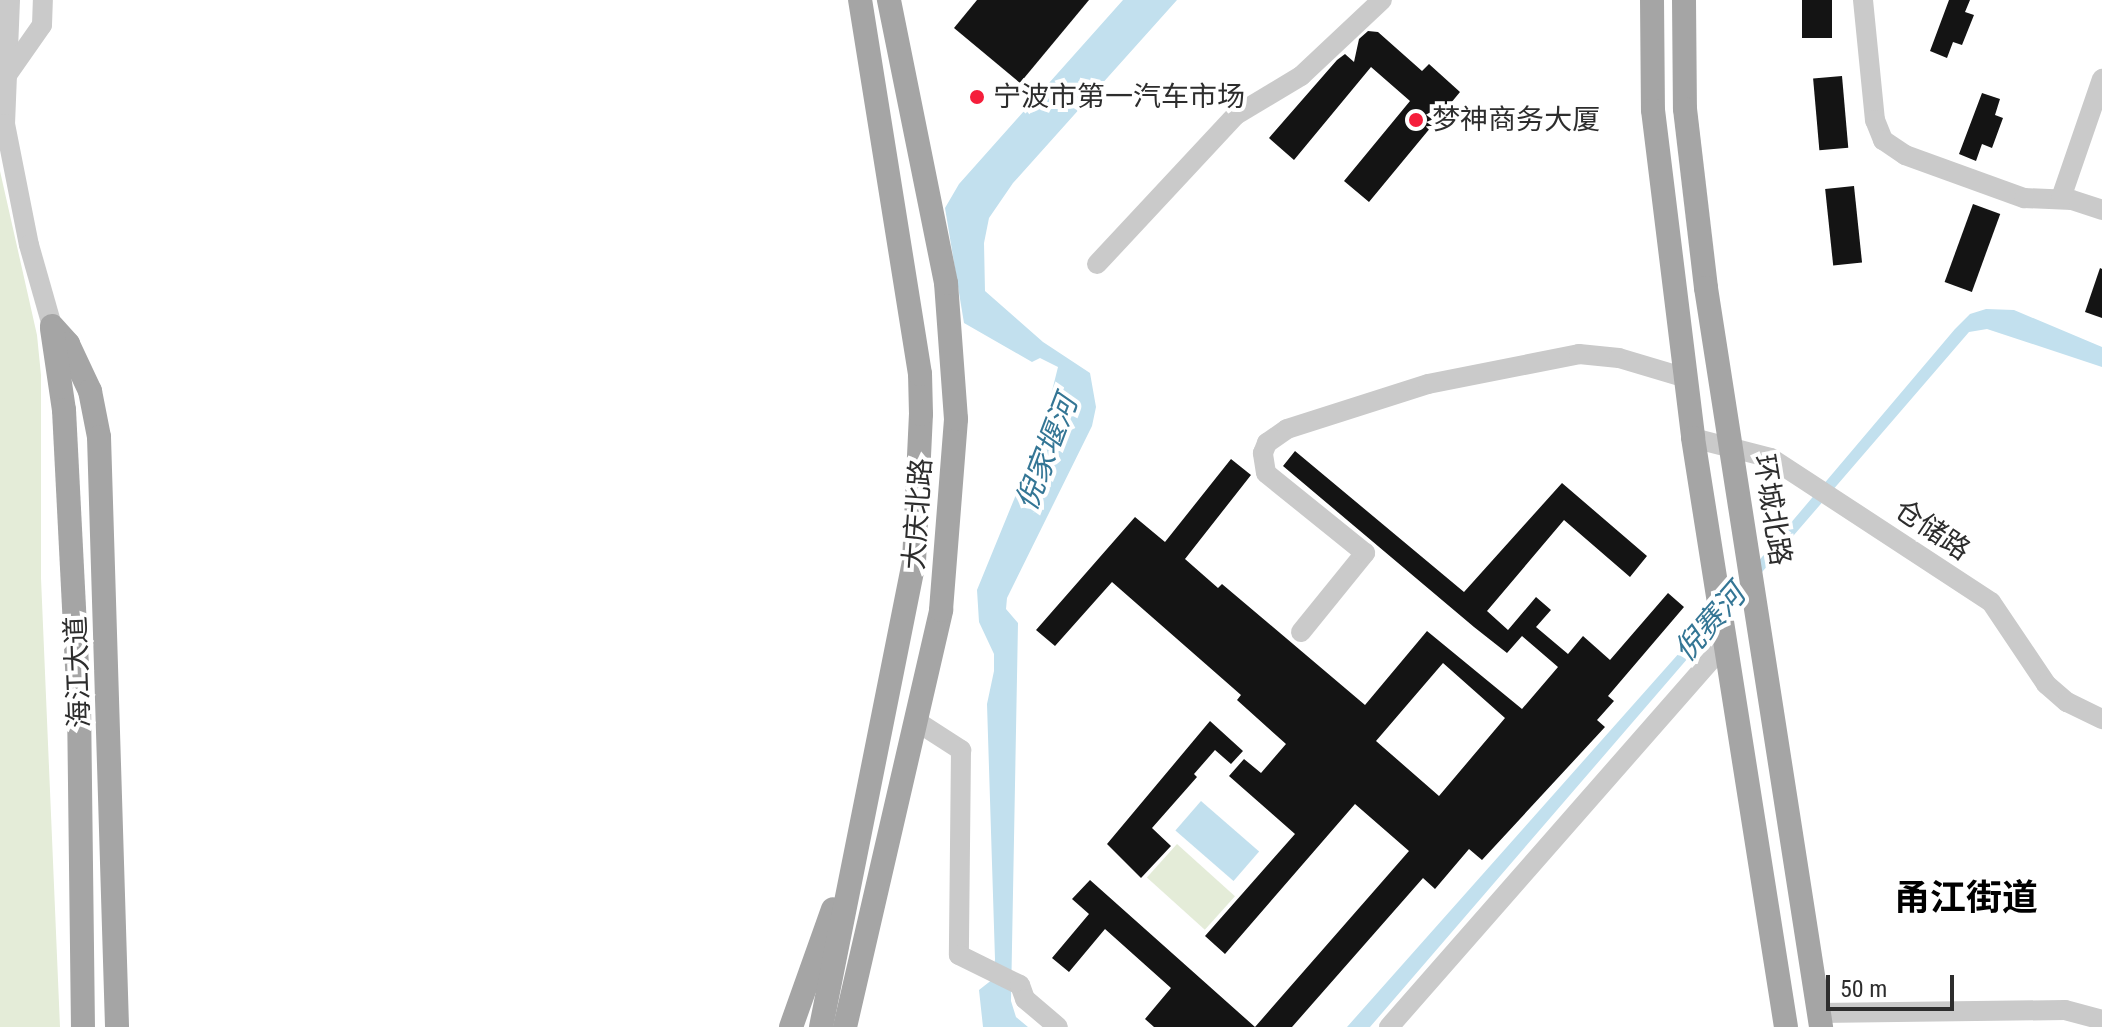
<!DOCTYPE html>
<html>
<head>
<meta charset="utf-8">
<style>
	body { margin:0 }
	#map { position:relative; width:2102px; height:1027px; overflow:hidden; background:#fff; font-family:"Roboto Condensed","Noto Sans SC",sans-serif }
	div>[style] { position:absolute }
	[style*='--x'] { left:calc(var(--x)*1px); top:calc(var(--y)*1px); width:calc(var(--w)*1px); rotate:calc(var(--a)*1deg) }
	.green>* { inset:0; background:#e4ecd8; transform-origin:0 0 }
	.water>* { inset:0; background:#c2e0ee; transform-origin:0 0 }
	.building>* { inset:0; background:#141414; transform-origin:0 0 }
	.minor>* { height:20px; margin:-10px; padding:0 10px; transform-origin:10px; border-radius:10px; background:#cacaca }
	.major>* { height:24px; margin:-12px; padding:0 12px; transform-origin:12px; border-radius:12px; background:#a5a5a5 }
	.dots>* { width:22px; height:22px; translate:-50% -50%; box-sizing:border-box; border:4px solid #fff; border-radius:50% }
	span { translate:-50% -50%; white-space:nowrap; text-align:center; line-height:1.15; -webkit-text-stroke:8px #fff; paint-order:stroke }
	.poi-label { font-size:28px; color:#2d2d2d }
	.left { translate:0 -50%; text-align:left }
	.street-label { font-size:28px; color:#2d2d2d }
	.water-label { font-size:30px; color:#347695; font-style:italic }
	.district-label { font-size:36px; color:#000; font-weight:700 }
	.scale { position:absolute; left:1826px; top:975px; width:128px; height:36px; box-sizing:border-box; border:4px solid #2d2d2d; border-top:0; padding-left:10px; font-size:24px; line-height:28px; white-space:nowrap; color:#2d2d2d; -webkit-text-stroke:6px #fff; paint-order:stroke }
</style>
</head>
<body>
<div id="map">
	<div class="green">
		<i style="clip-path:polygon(0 171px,37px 335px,41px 375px,41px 578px,60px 1027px,0 1027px)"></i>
		<i style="left:1177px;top:844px;width:78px;height:45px;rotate:42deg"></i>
	</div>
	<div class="water">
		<i style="clip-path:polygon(1123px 0,1177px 0,1013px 183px,989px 218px,984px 243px,985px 291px,1043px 342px,1090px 373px,1096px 407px,1092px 426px,1007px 598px,1006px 609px,1018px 623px,1011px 1001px,1016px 1017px,1028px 1027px,983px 1027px,979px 990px,993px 979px,995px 959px,987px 704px,994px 671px,994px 654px,979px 622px,977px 590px,1042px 431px,1058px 367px,1040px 358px,1032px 362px,964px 323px,945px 208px,959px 184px)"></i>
		<i style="clip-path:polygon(1986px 309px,2014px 310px,2102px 347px,2102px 367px,1987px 329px,1969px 332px,1370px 1027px,1347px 1027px,1712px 616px,1955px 329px,1970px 314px)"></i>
		<i style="left:1201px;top:801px;width:77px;height:39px;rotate:41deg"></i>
	</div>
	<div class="building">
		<i style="clip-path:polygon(977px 0,1089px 0,1020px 83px,954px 28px)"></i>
		<i style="left:1802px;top:0;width:30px;height:38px"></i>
		<i style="clip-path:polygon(1949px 0,1970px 0,1965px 12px,1974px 15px,1962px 45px,1953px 42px,1947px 58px,1930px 51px)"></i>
		<i style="clip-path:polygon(1368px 31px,1378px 32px,1422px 71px,1429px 64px,1460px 92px,1369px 202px,1344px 181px,1410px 101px,1371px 67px,1294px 160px,1269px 138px,1337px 60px,1345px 54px,1354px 62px,1359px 39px)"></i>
		<i style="left:1842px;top:76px;width:72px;height:29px;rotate:85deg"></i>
		<i style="clip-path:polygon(1982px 93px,2000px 99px,1995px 115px,2003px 118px,1992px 148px,1982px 144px,1976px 161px,1959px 154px)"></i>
		<i style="left:1854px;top:186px;width:77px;height:29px;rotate:84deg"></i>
		<i style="left:1973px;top:204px;width:29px;height:83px;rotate:20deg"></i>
		<i style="clip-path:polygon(2100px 268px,2102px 269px,2102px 318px,2085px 312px)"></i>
		<i style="clip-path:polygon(evenodd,1295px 451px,1464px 592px,1562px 483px,1647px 556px,1630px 577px,1564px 520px,1487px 611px,1508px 630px,1536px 597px,1551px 610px,1536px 627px,1568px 654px,1583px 636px,1610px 660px,1668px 593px,1684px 607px,1608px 696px,1614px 701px,1597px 720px,1605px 727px,1482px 860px,1469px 849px,1435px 889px,1423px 878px,1292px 1027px,1154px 1027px,1145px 1019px,1171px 988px,1105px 929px,1069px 972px,1052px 958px,1089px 914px,1072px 899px,1090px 880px,1255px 1027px,1409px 851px,1355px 804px,1225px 954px,1205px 936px,1295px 834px,1229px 776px,1244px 759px,1261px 773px,1286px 744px,1237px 700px,1241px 695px,1112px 582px,1055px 646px,1036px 630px,1135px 517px,1165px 542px,1231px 459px,1251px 475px,1185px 559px,1218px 588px,1222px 584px,1365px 705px,1427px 631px,1522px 709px,1558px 667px,1522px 636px,1507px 653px,1474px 627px,1283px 466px,1295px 451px,1443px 663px,1505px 718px,1439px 796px,1376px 741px,1443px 663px)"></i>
		<i style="clip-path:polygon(1210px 721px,1243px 751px,1231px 764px,1215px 750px,1194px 774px,1197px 777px,1152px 828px,1171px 846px,1141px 878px,1107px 844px)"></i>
	</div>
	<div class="minor">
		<i style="--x:10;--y:0;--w:124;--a:92.3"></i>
		<i style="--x:5;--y:124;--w:123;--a:78.8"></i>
		<i style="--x:29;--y:245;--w:84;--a:74.1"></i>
		<i style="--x:1863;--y:0;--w:121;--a:84.3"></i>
		<i style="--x:1875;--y:120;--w:22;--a:68"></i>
		<i style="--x:1883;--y:140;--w:27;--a:34"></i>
		<i style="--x:1905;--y:155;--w:127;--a:19.9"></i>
		<i style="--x:2024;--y:198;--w:48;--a:2.4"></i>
		<i style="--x:2072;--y:200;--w:32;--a:18"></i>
		<i style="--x:7;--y:75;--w:61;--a:-55"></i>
		<i style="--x:42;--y:25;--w:25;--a:-88"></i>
		<i style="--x:2061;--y:198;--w:126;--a:-71"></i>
		<i style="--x:1097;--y:264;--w:204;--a:-47"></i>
		<i style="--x:1236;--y:115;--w:76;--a:-31"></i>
		<i style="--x:1301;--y:76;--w:111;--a:-43.2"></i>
		<i style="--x:1693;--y:438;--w:81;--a:14.4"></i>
		<i style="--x:1771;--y:458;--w:263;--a:33.2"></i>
		<i style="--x:1991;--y:602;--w:99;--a:56.1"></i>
		<i style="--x:2046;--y:684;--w:28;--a:41"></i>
		<i style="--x:2067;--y:702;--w:39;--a:26"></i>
		<i style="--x:1301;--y:632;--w:102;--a:-51"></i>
		<i style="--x:1365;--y:553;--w:127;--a:-141.1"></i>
		<i style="--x:1266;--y:473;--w:20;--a:-99"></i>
		<i style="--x:1263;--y:453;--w:11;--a:-68"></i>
		<i style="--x:1267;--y:443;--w:24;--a:-35"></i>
		<i style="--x:1287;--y:429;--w:148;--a:-17.7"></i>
		<i style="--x:1428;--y:384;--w:154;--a:-11.2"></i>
		<i style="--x:1579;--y:354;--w:40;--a:5.7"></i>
		<i style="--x:1619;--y:358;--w:70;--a:16.6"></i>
		<i style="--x:916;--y:721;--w:54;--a:32.8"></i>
		<i style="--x:961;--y:750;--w:205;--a:90.6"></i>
		<i style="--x:959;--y:955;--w:68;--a:26.2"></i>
		<i style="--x:1020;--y:985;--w:15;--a:70"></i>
		<i style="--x:1025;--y:999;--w:43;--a:40.3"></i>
		<i style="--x:1819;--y:1013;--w:246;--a:-0.7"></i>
		<i style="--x:2065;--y:1010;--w:38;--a:15"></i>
		<i style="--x:1389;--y:1027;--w:509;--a:-48.74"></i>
	</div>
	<div class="major">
		<i style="--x:1652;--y:0;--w:110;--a:89.5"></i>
		<i style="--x:1653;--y:110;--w:330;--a:83"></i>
		<i style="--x:1693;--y:438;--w:596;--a:81.03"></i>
		<i style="--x:1684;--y:0;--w:109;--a:89.5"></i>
		<i style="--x:1685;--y:109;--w:180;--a:83.3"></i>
		<i style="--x:1706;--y:288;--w:748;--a:81.15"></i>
		<i style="--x:52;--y:326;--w:24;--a:48"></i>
		<i style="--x:68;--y:344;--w:52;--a:64.9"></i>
		<i style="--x:90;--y:391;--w:47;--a:78.9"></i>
		<i style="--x:99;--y:437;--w:590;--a:88.25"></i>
		<i style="--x:52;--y:329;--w:82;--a:81.6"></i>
		<i style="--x:64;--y:410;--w:292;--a:87.1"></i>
		<i style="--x:79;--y:702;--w:325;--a:89.3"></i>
		<i style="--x:791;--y:1027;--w:125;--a:-70.4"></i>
		<i style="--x:821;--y:1027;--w:474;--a:-78.7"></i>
		<i style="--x:914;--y:562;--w:148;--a:-87.3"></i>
		<i style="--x:921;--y:414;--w:40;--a:-91.4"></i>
		<i style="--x:920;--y:374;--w:379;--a:-99.1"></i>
		<i style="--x:845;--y:1027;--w:428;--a:-77"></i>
		<i style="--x:941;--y:610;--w:192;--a:-85.5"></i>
		<i style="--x:956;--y:419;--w:136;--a:-94.2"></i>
		<i style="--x:946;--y:283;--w:289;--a:-101.4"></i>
	</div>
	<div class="dots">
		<i style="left:977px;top:97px;background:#f51e3b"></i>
		<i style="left:1416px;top:120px;background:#f51e3b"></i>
	</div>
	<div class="poi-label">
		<span class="left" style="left:993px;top:97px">宁波市第一汽车市场</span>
		<span class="left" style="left:1432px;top:120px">梦神商务大厦</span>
	</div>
	<div class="street-label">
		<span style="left:1772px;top:510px;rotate:81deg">环城北路</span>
		<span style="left:918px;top:514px;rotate:-86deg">大庆北路</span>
		<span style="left:1932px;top:530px;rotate:34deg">仓储路</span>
		<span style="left:78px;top:672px;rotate:-92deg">海江大道</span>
	</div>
	<div class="water-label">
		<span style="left:1047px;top:453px;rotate:-69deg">倪家堰河</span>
		<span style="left:1710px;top:623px;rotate:-49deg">倪赛河</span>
	</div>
	<div class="district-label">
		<span style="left:1966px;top:899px">甬江街道</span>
	</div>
	<div class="scale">50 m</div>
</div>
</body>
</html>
